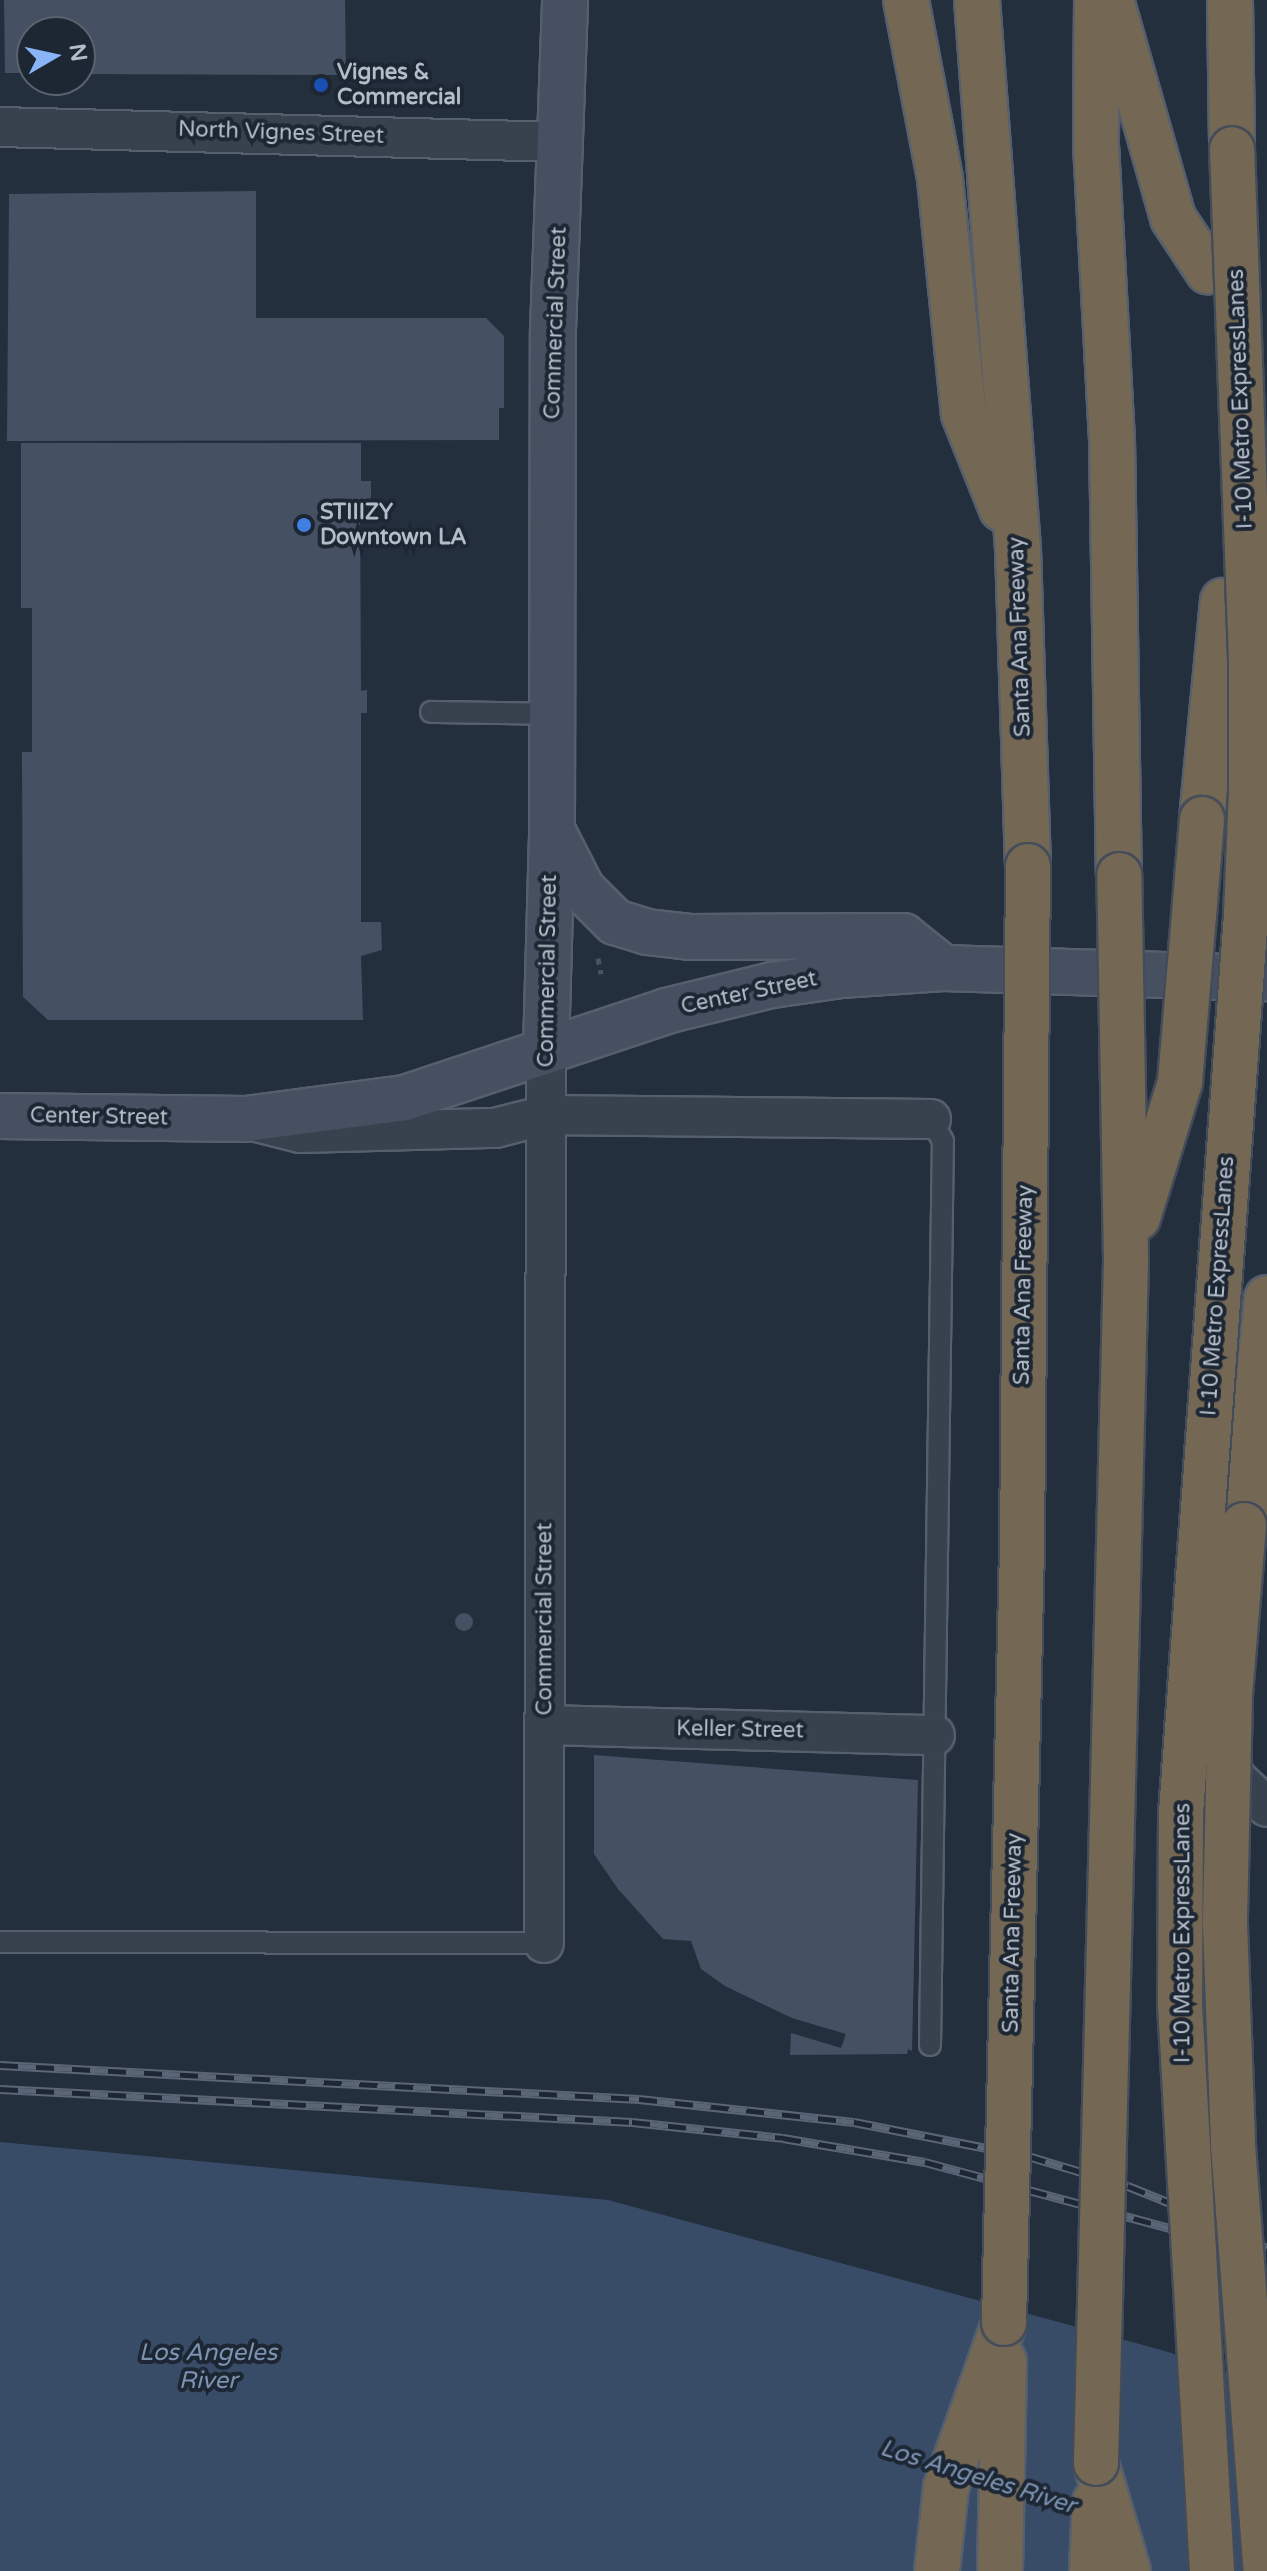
<!DOCTYPE html>
<html>
<head>
<meta charset="utf-8">
<style>
	body { margin:0 }
	#map { position:relative; width:1267px; height:2571px; overflow:hidden; background:#242f3e; font-family:"Varela Round",sans-serif }
	div>[style] { position:absolute }
	[style*='--x'] { left:calc(var(--x)*1px); top:calc(var(--y)*1px); width:calc(var(--w)*1px); rotate:calc(var(--a)*1deg) }
	.water>* { inset:0; background:#394c67 }
	.building>* { inset:0; background:#455162 }
	.round { border-radius:50% }
	.path>* { height:5px; margin-top:-2.5px; transform-origin:0; background:repeating-linear-gradient(90deg,#44595c 0 6px,transparent 0 12px) }
	.roads { filter:drop-shadow(2px 0 #565f6c) drop-shadow(-2px 0 #565f6c) drop-shadow(0 2px #565f6c) drop-shadow(0 -2px #565f6c) }
	.lane>* { height:20px; margin:-10px; padding:0 10px; transform-origin:10px; border-radius:10px; background:#38414e }
	.street>* { height:38px; margin:-19px; padding:0 19px; transform-origin:19px; border-radius:19px; background:#38414e }
	.secondary>* { height:44px; margin:-22px; padding:0 22px; transform-origin:22px; border-radius:22px; background:#465061 }
	.highway>* { height:44px; margin:-22px; padding:0 22px; transform-origin:22px; border-radius:22px; background:#746855 }
	.rail>* { height:9px; margin-top:-4.5px; transform-origin:0; background:repeating-linear-gradient(90deg,#1d2633 0 18px,#5a6575 0 36px); box-sizing:border-box; border-block:2px solid #5a6575 }
	.bridges { filter:drop-shadow(2px 0 #434c59) drop-shadow(-2px 0 #434c59) drop-shadow(0 2px #434c59) drop-shadow(0 -2px #434c59) }
	.highway-bridge>* { height:44px; margin:-22px; padding:0 22px; transform-origin:22px; border-radius:22px; background:#746855 }
	.dots>* { width:22px; height:22px; translate:-50% -50%; box-sizing:border-box; border:4px solid #1d2633; border-radius:50% }
	span { translate:-50% -50%; white-space:nowrap; text-align:center; line-height:1.15; -webkit-text-stroke:8px #1d2633; paint-order:stroke }
	.poi-label { font-size:22px; color:#b4bcc9; font-weight:700 }
	.left { translate:0 -50%; text-align:left }
	.street-label { font-size:22px; color:#b4bcc9 }
	.water-label { font-size:24px; color:#7c92b1; font-style:italic }
	.north { position:absolute; left:16px; top:16px; width:80px; height:80px; box-sizing:border-box; background:#1d2633; border:2px solid #59626f; border-radius:50%; rotate:81deg; font-size:22px; font-weight:700; line-height:32px; text-align:center; color:#b4bcc9 }
	.north::after { content:''; display:block; margin:auto; width:28px; height:36px; background:#8ab4f8; clip-path:polygon(50% 0,100% 100%,50% 72%,0 100%) }
</style>
</head>
<body>
<div id="map">
	<div class="water">
		<i style="clip-path:polygon(0 2142px,608px 2200px,1165px 2351px,1267px 2387px,1267px 2571px,0 2571px)"></i>
	</div>
	<div class="building">
		<i style="clip-path:polygon(4px 0,345px 0,346px 75px,80px 74px,80px 32px,32px 32px,32px 73px,5px 73px)"></i>
		<i style="clip-path:polygon(256px 191px,256px 318px,486px 318px,504px 336px,504px 408px,499px 408px,499px 440px,7px 441px,9px 194px)"></i>
		<i style="clip-path:polygon(21px 443px,361px 443px,361px 481px,371px 481px,371px 510px,360px 510px,361px 691px,367px 690px,367px 713px,361px 713px,361px 922px,381px 922px,382px 950px,361px 956px,363px 1020px,48px 1020px,23px 997px,22px 752px,32px 752px,32px 608px,21px 608px)"></i>
		<i class="round" style="left:455px;top:1613px;width:18px;height:18px"></i>
		<i style="clip-path:polygon(594px 1755px,918px 1780px,912px 2051px,908px 2049px,907px 2054px,790px 2055px,791px 2033px,841px 2048px,846px 2034px,792px 2018px,725px 1986px,701px 1969px,691px 1941px,663px 1939px,618px 1889px,594px 1854px)"></i>
	</div>
	<div class="path">
		<i style="--x:598;--y:958;--w:16;--a:79"></i>
	</div>
	<div class="roads">
		<div class="lane">
			<i style="--x:431;--y:712;--w:121;--a:0.9"></i>
			<i style="--x:0;--y:1942;--w:544;--a:0.11"></i>
			<i style="--x:930;--y:2045;--w:904;--a:-89.18"></i>
			<i style="--x:943;--y:1141;--w:25;--a:-119"></i>
		</div>
		<div class="street">
			<i style="--x:0;--y:127;--w:562;--a:1.53"></i>
			<i style="--x:257;--y:1122;--w:44;--a:14.3"></i>
			<i style="--x:300;--y:1133;--w:195;--a:-1.5"></i>
			<i style="--x:495;--y:1128;--w:53;--a:-14.3"></i>
			<i style="--x:546;--y:1115;--w:385;--a:0.6"></i>
			<i style="--x:545;--y:1725;--w:390;--a:1.5"></i>
			<i style="--x:1224;--y:1747;--w:33;--a:69"></i>
			<i style="--x:1236;--y:1778;--w:42;--a:43.1"></i>
			<i style="--x:544;--y:1943;--w:893;--a:-89.87"></i>
		</div>
		<div class="secondary">
			<i style="--x:554;--y:834;--w:62;--a:63"></i>
			<i style="--x:582;--y:889;--w:47;--a:45"></i>
			<i style="--x:615;--y:922;--w:34;--a:17"></i>
			<i style="--x:647;--y:932;--w:43;--a:6.6"></i>
			<i style="--x:690;--y:937;--w:213;--a:-0.3"></i>
			<i style="--x:903;--y:936;--w:51;--a:38.7"></i>
			<i style="--x:546;--y:1050;--w:221;--a:-88.4"></i>
			<i style="--x:552;--y:829;--w:499;--a:-89.9"></i>
			<i style="--x:553;--y:330;--w:330;--a:-87.9"></i>
			<i style="--x:0;--y:1116;--w:246;--a:0.7"></i>
			<i style="--x:246;--y:1119;--w:160;--a:-7.5"></i>
			<i style="--x:405;--y:1098;--w:275;--a:-18.4"></i>
			<i style="--x:666;--y:1011;--w:109;--a:-13.8"></i>
			<i style="--x:772;--y:985;--w:70;--a:-8.2"></i>
			<i style="--x:841;--y:975;--w:102;--a:-3.9"></i>
			<i style="--x:943;--y:968;--w:324;--a:1.8"></i>
		</div>
		<div class="highway">
			<i style="--x:906;--y:0;--w:182;--a:79.2"></i>
			<i style="--x:940;--y:179;--w:236;--a:84.2"></i>
			<i style="--x:964;--y:414;--w:102;--a:68.2"></i>
			<i style="--x:977;--y:0;--w:551;--a:85.73"></i>
			<i style="--x:1018;--y:549;--w:317;--a:88.2"></i>
			<i style="--x:1097;--y:0;--w:145;--a:90.4"></i>
			<i style="--x:1096;--y:145;--w:293;--a:86.9"></i>
			<i style="--x:1112;--y:438;--w:437;--a:89.1"></i>
			<i style="--x:1111;--y:0;--w:227;--a:74.1"></i>
			<i style="--x:1173;--y:218;--w:64;--a:56.6"></i>
			<i style="--x:1230;--y:0;--w:149;--a:89.2"></i>
			<i style="--x:1202;--y:819;--w:219;--a:-84.5"></i>
			<i style="--x:1244;--y:1525;--w:228;--a:-84.2"></i>
			<i style="--x:1096;--y:2463;--w:113;--a:73.5"></i>
			<i style="--x:937;--y:2571;--w:84;--a:-83.9"></i>
			<i style="--x:946;--y:2487;--w:174;--a:-70.5"></i>
			<i style="--x:1000;--y:2571;--w:210;--a:-88.9"></i>
			<i style="--x:1092;--y:2571;--w:69;--a:-87.5"></i>
		</div>
	</div>
	<div class="rail">
		<i style="--x:0;--y:2065;--w:640;--a:3.05"></i>
		<i style="--x:639;--y:2099;--w:216;--a:6.1"></i>
		<i style="--x:854;--y:2122;--w:177;--a:11.1"></i>
		<i style="--x:1028;--y:2156;--w:104;--a:16.7"></i>
		<i style="--x:1128;--y:2186;--w:83;--a:21.9"></i>
		<i style="--x:1205;--y:2217;--w:69;--a:26.6"></i>
		<i style="--x:0;--y:2089;--w:633;--a:2.99"></i>
		<i style="--x:632;--y:2122;--w:152;--a:6"></i>
		<i style="--x:783;--y:2138;--w:144;--a:9.6"></i>
		<i style="--x:925;--y:2162;--w:254;--a:15.1"></i>
		<i style="--x:1170;--y:2228;--w:107;--a:24.9"></i>
	</div>
	<div class="bridges">
		<div class="highway-bridge">
			<i style="--x:1138;--y:1218;--w:142;--a:-72.8"></i>
			<i style="--x:1180;--y:1082;--w:264;--a:-85.2"></i>
			<i style="--x:1244;--y:1525;--w:173;--a:94.7"></i>
			<i style="--x:1230;--y:1697;--w:227;--a:91.3"></i>
			<i style="--x:1225;--y:1924;--w:222;--a:87.9"></i>
			<i style="--x:1233;--y:2146;--w:426;--a:85.6"></i>
			<i style="--x:1004;--y:2323;--w:773;--a:-88.67"></i>
			<i style="--x:1022;--y:1550;--w:684;--a:-89.5"></i>
			<i style="--x:1096;--y:2463;--w:1204;--a:-88.57"></i>
			<i style="--x:1126;--y:1259;--w:384;--a:-91"></i>
			<i style="--x:1212;--y:2571;--w:568;--a:-93.23"></i>
			<i style="--x:1180;--y:2004;--w:191;--a:-89.7"></i>
			<i style="--x:1181;--y:1813;--w:900;--a:-85.86"></i>
			<i style="--x:1246;--y:915;--w:126;--a:-87.7"></i>
			<i style="--x:1251;--y:789;--w:130;--a:-90"></i>
			<i style="--x:1251;--y:659;--w:510;--a:-92.13"></i>
		</div>
	</div>
	<div class="dots">
		<i style="left:321px;top:85px;background:#1a4fb4"></i>
		<i style="left:304px;top:525px;background:#3f7fe0"></i>
	</div>
	<div class="poi-label">
		<span class="left" style="left:337px;top:85px">Vignes &amp;<br>Commercial</span>
		<span class="left" style="left:320px;top:525px">STIIIZY<br>Downtown LA</span>
	</div>
	<div class="street-label">
		<span style="left:281px;top:133px;rotate:2deg">North Vignes Street</span>
		<span style="left:556px;top:323px;rotate:-88deg">Commercial Street</span>
		<span style="left:1241px;top:399px;rotate:-92deg">I-10 Metro ExpressLanes</span>
		<span style="left:1020px;top:637px;rotate:-92deg">Santa Ana Freeway</span>
		<span style="left:548px;top:971px;rotate:-89deg">Commercial Street</span>
		<span style="left:749px;top:993px;rotate:-12deg">Center Street</span>
		<span style="left:99px;top:1117px;rotate:1deg">Center Street</span>
		<span style="left:1024px;top:1285px;rotate:-89deg">Santa Ana Freeway</span>
		<span style="left:1218px;top:1286px;rotate:-86deg">I-10 Metro ExpressLanes</span>
		<span style="left:545px;top:1619px;rotate:-90deg">Commercial Street</span>
		<span style="left:740px;top:1730px;rotate:1deg">Keller Street</span>
		<span style="left:1013px;top:1933px;rotate:-89deg">Santa Ana Freeway</span>
		<span style="left:1183px;top:1933px;rotate:-90deg">I-10 Metro ExpressLanes</span>
	</div>
	<div class="water-label">
		<span style="left:208px;top:2367px">Los Angeles<br>River</span>
		<span style="left:978px;top:2477px;rotate:17deg">Los Angeles River</span>
	</div>
	<div class="north">N</div>
</div>
</body>
</html>
